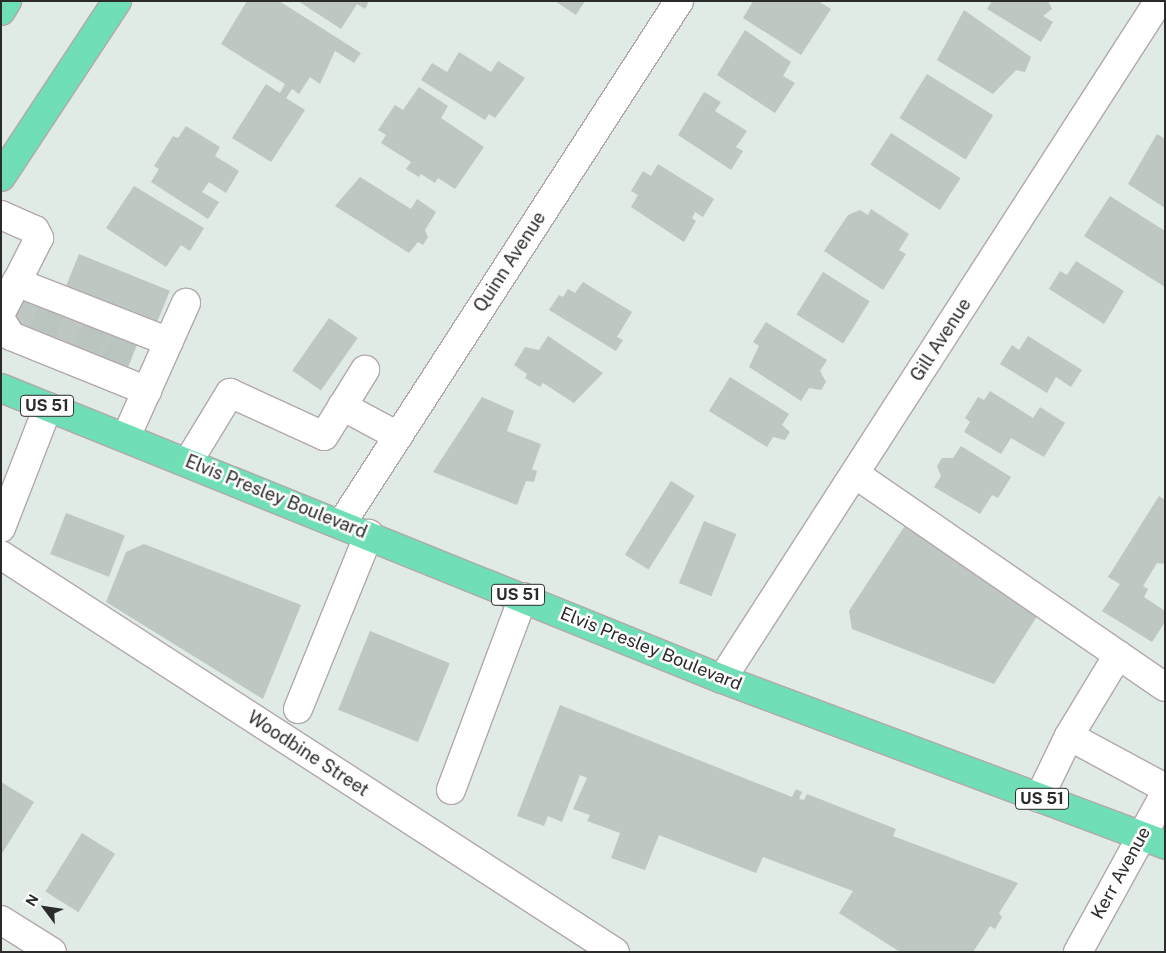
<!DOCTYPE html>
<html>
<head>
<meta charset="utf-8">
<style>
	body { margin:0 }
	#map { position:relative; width:1166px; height:953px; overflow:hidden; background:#dfebe4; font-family:"Public Sans",sans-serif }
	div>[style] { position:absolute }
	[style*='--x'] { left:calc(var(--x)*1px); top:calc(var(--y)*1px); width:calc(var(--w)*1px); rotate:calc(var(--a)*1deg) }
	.building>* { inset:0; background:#bec7c1; transform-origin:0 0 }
	.minor-tunnel>* { height:28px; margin-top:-14px; transform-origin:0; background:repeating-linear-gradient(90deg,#bbc5bf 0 28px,transparent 0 42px) }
	.roads { filter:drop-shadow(1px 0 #b2a8ac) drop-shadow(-1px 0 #b2a8ac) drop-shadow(0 1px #b2a8ac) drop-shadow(0 -1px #b2a8ac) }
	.minor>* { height:28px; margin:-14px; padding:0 14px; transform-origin:14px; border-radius:14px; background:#fff }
	.major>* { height:28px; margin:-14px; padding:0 14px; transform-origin:14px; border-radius:14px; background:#70dfb6 }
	span { translate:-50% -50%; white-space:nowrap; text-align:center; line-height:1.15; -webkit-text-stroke:5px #fff; paint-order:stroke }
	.shield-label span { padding:1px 4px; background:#fff; border:1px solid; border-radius:4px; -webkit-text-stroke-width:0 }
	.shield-label { font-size:16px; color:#2b2b2b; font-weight:700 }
	.street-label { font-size:18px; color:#2b2b2b }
	.frame { position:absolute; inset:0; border:2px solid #2b2b2b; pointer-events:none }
	.north { position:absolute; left:20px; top:883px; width:50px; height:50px; -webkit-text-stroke:4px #fff; paint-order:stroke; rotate:301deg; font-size:14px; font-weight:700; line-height:20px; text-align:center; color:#2b2b2b }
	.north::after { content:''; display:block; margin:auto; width:18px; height:22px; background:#2b2b2b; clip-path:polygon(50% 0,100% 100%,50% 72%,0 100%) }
</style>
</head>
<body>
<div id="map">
	<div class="building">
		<i style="clip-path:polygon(247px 1px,279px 1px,361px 53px,354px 63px,335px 51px,320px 84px,310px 77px,299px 94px,292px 89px,286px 98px,305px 110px,271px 162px,232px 138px,266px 84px,280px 93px,285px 84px,221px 44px)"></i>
		<i style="clip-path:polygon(298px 1px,369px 1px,365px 9px,357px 4px,341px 29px)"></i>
		<i style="clip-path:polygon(555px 1px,585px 1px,576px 15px)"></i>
		<i style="clip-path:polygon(753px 1px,818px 1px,831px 9px,801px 55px,743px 18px)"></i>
		<i style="clip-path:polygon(992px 1px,1048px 1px,1052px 9px,1043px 16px,1053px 22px,1041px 42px,987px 9px)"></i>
		<i style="clip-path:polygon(964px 10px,1031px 57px,1025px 72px,1016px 70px,993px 94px,937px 60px)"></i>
		<i style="clip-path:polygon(745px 30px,791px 62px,783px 76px,795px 83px,775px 113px,717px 75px)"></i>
		<i style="clip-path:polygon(459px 52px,491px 72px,498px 61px,525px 78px,495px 118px,489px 114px,485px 120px,421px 80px,432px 63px,447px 72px)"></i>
		<i style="left:927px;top:74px;width:78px;height:52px;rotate:32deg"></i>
		<i style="clip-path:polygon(419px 87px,448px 106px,441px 118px,484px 147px,455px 189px,438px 178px,435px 183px,421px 174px,419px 177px,406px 169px,411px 162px,381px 143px,386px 135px,378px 130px,395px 105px,403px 110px)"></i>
		<i style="clip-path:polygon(704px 92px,721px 102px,715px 111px,747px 131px,736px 147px,743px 151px,731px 170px,678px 135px)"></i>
		<i style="clip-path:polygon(186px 126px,220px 147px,215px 156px,239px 171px,226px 193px,209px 182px,202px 192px,219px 202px,208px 219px,151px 182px,159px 169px,154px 166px,173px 136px,178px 138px)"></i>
		<i style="left:891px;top:133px;width:83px;height:38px;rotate:33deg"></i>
		<i style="clip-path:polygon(1157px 134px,1165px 139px,1165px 208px,1128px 184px)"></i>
		<i style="clip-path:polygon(658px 164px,714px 199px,703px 217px,695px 212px,692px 218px,696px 221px,684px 242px,631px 207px,638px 195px,631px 191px,643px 171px,651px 176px)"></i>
		<i style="clip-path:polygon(360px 177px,411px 209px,417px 199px,436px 212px,425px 230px,428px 237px,423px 245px,418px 242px,409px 253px,335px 206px)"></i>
		<i style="clip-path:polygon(134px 186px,204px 228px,190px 251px,181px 245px,166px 267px,106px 228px)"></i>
		<i style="clip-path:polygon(1110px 196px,1165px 231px,1165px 287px,1084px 236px)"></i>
		<i style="clip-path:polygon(871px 209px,909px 234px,899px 250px,906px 254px,883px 290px,824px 251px,848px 215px,860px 210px,868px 215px)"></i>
		<i style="left:79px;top:254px;width:98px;height:47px;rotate:22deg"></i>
		<i style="clip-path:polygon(1076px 261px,1124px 291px,1104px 324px,1049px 289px,1060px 271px,1067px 275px)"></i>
		<i style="left:823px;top:272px;width:55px;height:50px;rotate:32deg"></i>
		<i style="clip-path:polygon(583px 282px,632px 312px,617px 337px,623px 340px,616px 351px,549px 310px,559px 295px,563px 297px,568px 289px,575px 293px)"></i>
		<i style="left:20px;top:289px;width:129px;height:35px;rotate:21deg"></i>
		<i style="left:329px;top:318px;width:35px;height:64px;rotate:35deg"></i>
		<i style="clip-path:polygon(766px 322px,827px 360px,820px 371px,826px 382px,821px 390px,809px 388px,801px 401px,749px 367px,759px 346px,753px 342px)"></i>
		<i style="clip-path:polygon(548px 336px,603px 373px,574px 403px,543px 383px,540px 387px,525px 378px,527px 374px,514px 365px,525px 347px,539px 350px)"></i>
		<i style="clip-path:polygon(1028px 336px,1082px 370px,1071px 387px,1056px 377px,1047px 393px,1000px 364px,1012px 345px,1019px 350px)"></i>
		<i style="clip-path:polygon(730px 377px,789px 414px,782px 425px,790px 432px,785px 440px,773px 437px,767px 447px,709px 411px)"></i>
		<i style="clip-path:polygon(990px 391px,1033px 418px,1040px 407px,1065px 423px,1044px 457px,1011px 438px,1001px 454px,964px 432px,970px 422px,965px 418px,978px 397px,984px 400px)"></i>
		<i style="clip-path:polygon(482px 397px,514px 411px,507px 431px,541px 444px,532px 469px,537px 471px,534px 482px,526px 481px,517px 505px,433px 472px)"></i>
		<i style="clip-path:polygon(961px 446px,1011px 477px,998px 498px,992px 495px,980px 514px,934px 487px,941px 476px,937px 466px,942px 458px,953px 458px)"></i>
		<i style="left:671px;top:481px;width:28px;height:87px;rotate:32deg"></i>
		<i style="clip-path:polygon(1159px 496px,1165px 500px,1165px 564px,1157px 563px,1143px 586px,1148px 589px,1144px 597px,1165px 611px,1165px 622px,1152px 642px,1102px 611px,1120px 584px,1108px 577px)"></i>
		<i style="left:66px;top:513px;width:63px;height:44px;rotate:21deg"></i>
		<i style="left:704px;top:521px;width:35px;height:67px;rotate:22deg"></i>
		<i style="clip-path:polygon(906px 524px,1041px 610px,994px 684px,852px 629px,849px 611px)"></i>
		<i style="clip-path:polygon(144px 544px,301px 605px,263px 699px,106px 602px,126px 552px)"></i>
		<i style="left:370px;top:631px;width:86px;height:85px;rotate:22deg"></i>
		<i style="clip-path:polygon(560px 705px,792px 797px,796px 789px,802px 792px,799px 799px,804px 800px,807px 794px,896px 829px,893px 836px,1018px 883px,999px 913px,1002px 917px,995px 929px,990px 926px,973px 952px,900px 952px,839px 913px,853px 891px,763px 857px,756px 873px,659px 835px,645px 870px,611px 858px,620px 833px,587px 821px,590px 815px,573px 809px,587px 778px,580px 775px,562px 822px,548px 816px,544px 826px,517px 816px)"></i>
		<i style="clip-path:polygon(1px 782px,34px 802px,1px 855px)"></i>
		<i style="left:82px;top:833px;width:39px;height:69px;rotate:32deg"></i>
	</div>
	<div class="minor-tunnel">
		<i style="--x:42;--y:334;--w:35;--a:-68"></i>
		<i style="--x:86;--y:351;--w:34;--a:-66"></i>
		<i style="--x:114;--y:362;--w:35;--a:-66"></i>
	</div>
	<div class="roads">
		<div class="minor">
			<i style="--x:1;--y:215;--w:37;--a:24"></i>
			<i style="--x:35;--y:230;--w:9;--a:63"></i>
			<i style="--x:39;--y:238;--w:84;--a:116.9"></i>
			<i style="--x:16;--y:282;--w:164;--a:21.4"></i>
			<i style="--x:1;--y:320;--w:19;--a:58"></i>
			<i style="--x:11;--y:336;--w:147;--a:22"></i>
			<i style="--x:342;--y:406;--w:64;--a:28.2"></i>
			<i style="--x:126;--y:437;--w:147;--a:-65.9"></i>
			<i style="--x:188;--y:462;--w:81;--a:-58.7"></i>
			<i style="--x:230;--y:393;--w:103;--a:24.6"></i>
			<i style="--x:324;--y:436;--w:78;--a:-58.2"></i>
			<i style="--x:855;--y:474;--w:376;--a:34.5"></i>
			<i style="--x:342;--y:523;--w:621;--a:-57.15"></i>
			<i style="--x:1;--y:528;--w:130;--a:-68.8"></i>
			<i style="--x:1;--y:555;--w:731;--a:32.89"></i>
			<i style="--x:722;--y:679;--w:807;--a:-57.2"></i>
			<i style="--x:298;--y:709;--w:189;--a:-67.9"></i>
			<i style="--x:1069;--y:736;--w:109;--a:28.4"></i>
			<i style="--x:451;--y:790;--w:206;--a:-69.5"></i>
			<i style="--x:1039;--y:798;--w:69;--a:-64.2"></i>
			<i style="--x:1069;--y:736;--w:95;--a:-58.8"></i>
			<i style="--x:1;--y:920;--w:60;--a:32.1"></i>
			<i style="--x:1078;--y:952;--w:180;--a:-61.2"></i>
		</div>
		<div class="major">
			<i style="--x:1;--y:11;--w:12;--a:-59"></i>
			<i style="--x:1;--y:177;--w:211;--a:-56.6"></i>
			<i style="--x:1;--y:388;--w:778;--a:21.98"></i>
			<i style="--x:722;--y:679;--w:473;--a:20.5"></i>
		</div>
	</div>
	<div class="shield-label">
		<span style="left:47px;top:406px">US 51</span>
		<span style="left:518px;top:595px">US 51</span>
		<span style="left:1042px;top:799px">US 51</span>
	</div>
	<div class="street-label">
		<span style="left:510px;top:262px;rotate:-57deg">Quinn Avenue</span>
		<span style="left:941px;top:340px;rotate:-57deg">Gill Avenue</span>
		<span style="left:276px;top:497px;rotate:22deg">Elvis Presley Boulevard</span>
		<span style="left:651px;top:649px;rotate:22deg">Elvis Presley Boulevard</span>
		<span style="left:308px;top:754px;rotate:33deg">Woodbine Street</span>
		<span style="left:1121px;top:873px;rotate:-61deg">Kerr Avenue</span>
	</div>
	<div class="frame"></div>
	<div class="north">N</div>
</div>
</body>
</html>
